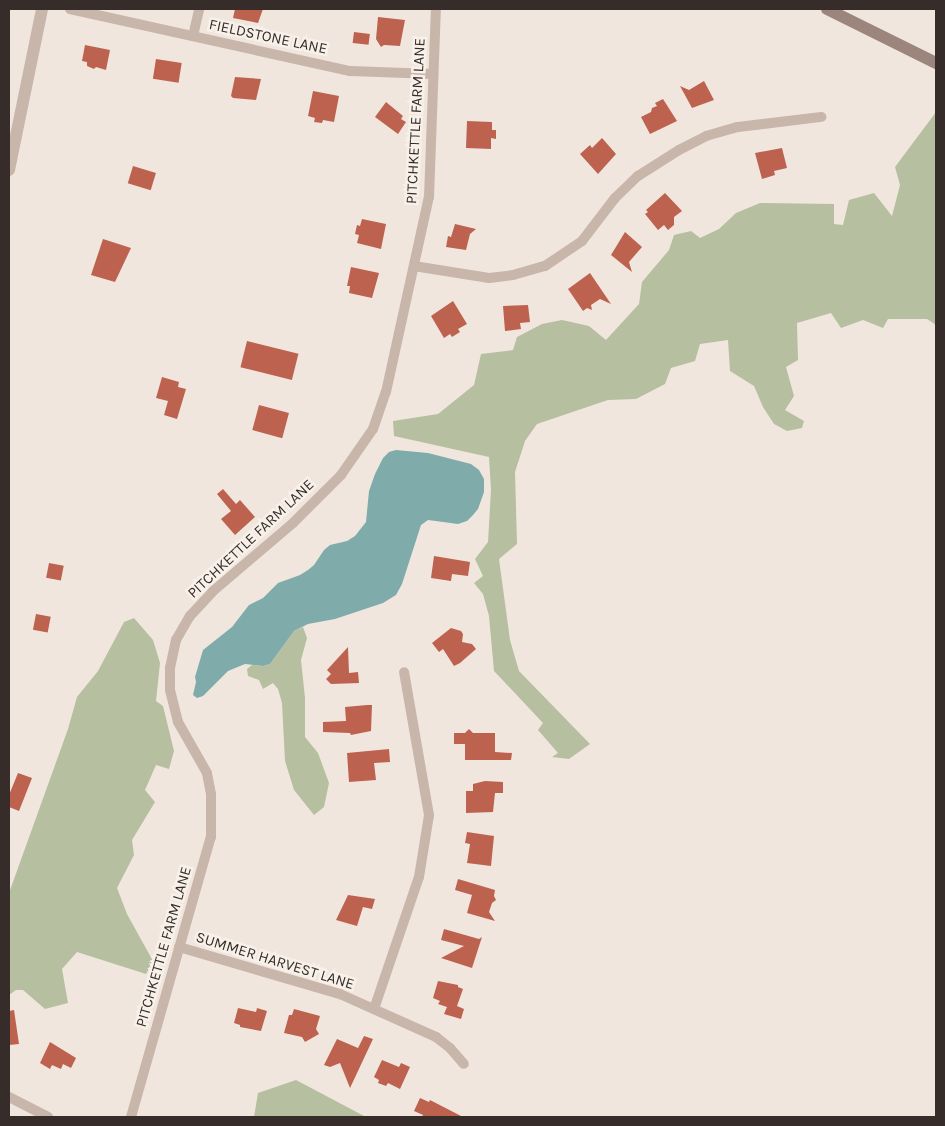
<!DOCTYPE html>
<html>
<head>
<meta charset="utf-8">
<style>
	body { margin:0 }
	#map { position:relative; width:945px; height:1126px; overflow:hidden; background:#f1e6de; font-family:Karla,sans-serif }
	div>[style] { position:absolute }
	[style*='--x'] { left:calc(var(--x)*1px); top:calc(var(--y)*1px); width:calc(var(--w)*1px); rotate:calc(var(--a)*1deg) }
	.green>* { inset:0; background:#b6bf9f }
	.water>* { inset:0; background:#7facaa }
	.building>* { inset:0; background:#bd624f; transform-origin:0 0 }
	.minor>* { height:10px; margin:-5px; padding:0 5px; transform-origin:5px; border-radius:5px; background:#c8b6aa }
	.tertiary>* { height:12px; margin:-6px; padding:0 6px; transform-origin:6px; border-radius:6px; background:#c8b6aa }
	.secondary>* { height:12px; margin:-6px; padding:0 6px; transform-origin:6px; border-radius:6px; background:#9b857c }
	span { translate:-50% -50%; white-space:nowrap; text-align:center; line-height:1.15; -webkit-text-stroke:5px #f8f1ea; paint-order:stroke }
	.street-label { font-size:15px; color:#362c29 }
	.frame { position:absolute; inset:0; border:10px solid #362c29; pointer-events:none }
</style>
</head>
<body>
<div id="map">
	<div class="green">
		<i style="clip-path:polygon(936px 112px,936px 325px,927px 319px,888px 319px,883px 328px,863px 320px,841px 328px,831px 313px,797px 323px,798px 360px,786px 367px,794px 396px,785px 410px,804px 421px,802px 428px,787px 431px,774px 424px,763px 407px,754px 386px,730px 371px,728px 340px,700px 344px,695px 361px,671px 368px,665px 384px,636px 399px,608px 400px,537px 424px,525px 441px,515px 472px,517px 544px,499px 559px,510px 640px,519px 671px,590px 744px,569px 759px,552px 757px,558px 753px,538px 730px,543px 723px,494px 671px,489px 616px,483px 594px,474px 583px,483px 576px,475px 559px,488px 542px,491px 490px,489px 457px,394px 436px,393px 421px,438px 414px,474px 385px,481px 354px,513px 350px,517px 337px,542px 324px,562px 320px,589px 326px,606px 340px,639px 304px,642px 282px,669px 250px,674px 235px,691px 231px,700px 238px,719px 229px,736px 213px,760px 203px,834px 204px,834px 224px,843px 225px,849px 200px,874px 193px,892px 216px,900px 185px,895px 167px)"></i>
		<i style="clip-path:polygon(134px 618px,153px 640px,160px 663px,156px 701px,163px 706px,174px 751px,169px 769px,156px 765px,145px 790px,155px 802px,132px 840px,134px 855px,117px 888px,127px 914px,153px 961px,146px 974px,77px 952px,62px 969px,68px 1003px,45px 1009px,23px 990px,16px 990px,9px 995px,9px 893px,68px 729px,77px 697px,98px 671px,124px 622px)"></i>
		<i style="clip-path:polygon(303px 627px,307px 638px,301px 660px,305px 698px,305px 737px,318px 753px,329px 783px,324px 807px,314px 815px,294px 790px,285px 761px,282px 703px,278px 689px,273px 683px,263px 689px,259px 680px,248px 676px,247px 669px,252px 665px,263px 666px,270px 664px,294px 631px)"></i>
		<i style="clip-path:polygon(296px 1080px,366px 1117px,254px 1117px,258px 1093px)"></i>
	</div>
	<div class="water">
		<i style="clip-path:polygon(396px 450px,428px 453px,471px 464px,479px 470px,484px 479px,484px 492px,478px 509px,473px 515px,467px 521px,458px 524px,428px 520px,421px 525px,402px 584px,396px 595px,383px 603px,335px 619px,308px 624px,294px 631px,270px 664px,263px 666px,245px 664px,228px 671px,203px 696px,197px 698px,193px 695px,196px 682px,195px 677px,203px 650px,232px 627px,249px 605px,263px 598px,278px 583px,300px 575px,308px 570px,314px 565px,324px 550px,330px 545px,347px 541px,355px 536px,366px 522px,369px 491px,375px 474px,383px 458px,389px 452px)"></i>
	</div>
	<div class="building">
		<i style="clip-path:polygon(235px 9px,263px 9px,258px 23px,233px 18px)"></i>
		<i style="clip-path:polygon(378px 17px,405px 20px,400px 46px,384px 45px,381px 47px,376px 39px)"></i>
		<i style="left:354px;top:32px;width:16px;height:11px;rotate:7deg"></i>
		<i style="clip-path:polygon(85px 45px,110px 50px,106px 70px,96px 67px,94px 69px,87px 66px,87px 62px,82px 61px)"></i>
		<i style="left:156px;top:59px;width:26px;height:20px;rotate:9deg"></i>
		<i style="clip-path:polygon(235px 77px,261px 79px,256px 100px,233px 98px,231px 96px)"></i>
		<i style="clip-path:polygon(704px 81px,714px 100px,692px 108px,680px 86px,689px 90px)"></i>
		<i style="clip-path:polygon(313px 91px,339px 96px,334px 122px,323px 120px,322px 123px,314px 122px,315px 118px,308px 116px)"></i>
		<i style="clip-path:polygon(663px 99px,677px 121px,650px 134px,641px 117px,651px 112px,652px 108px,657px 106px,655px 103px)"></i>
		<i style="clip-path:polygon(386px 102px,403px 116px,401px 119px,406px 122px,398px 134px,375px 117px)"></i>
		<i style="clip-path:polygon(467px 121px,492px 122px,492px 130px,496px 130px,496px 139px,491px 138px,491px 149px,466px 148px)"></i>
		<i style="clip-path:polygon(602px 138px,616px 154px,598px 174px,580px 154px,590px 145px,592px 148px)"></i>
		<i style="clip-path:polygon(782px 148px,787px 168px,774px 171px,775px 175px,762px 179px,755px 153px)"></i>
		<i style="left:133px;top:166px;width:24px;height:18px;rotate:17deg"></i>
		<i style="clip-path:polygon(665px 193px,682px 211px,674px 217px,674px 225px,668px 230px,664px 225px,658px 230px,645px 214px,648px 212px,646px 210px)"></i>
		<i style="clip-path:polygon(362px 219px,386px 224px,381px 249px,357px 243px,359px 235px,355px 234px,357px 225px,360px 226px)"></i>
		<i style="clip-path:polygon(455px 224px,476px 229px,470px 234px,466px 250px,446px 247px,448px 236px,451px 237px)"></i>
		<i style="clip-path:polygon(625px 232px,642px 247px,629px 262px,632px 272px,611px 255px)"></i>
		<i style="clip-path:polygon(103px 239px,131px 248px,115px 282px,91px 275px)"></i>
		<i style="clip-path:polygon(351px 267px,379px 273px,372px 298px,349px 293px,350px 286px,347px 286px)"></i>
		<i style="clip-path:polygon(590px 273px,611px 304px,600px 299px,591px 305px,592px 310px,587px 308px,583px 311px,568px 289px)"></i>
		<i style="clip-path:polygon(453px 301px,467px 324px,458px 329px,460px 332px,452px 337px,450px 334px,444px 338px,431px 316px)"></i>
		<i style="clip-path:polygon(528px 305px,530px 322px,520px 323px,521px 329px,505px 331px,503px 306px)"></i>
		<i style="left:247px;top:341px;width:53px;height:27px;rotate:14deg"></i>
		<i style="clip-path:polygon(162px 377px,179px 382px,178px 387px,186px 389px,177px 419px,164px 415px,168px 401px,156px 398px)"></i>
		<i style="left:259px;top:405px;width:31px;height:26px;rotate:15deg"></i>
		<i style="clip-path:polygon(223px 489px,236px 504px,240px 500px,255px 517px,235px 535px,221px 519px,231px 511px,217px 494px)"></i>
		<i style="clip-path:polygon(434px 556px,470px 562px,468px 576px,452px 574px,451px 581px,431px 578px)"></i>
		<i style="left:49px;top:563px;width:15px;height:15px;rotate:11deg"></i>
		<i style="left:36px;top:614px;width:15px;height:16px;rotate:11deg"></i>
		<i style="clip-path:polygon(451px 628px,461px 631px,463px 634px,462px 642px,472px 644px,476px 649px,460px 663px,454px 666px,443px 649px,439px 652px,432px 643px)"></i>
		<i style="clip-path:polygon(348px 647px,349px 673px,358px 672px,359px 683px,331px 684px,326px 679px,331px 674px,327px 670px)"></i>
		<i style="clip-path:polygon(367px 705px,372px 705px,371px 731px,351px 735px,350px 733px,323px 732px,323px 722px,346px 721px,345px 707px)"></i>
		<i style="clip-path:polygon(469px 729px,473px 733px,495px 733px,495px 752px,512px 753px,511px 760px,465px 760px,465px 744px,454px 744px,454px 733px,465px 733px)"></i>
		<i style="clip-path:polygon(389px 749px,390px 762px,374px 763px,376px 780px,349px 782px,347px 753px)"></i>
		<i style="clip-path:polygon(18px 773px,32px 778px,19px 811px,9px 807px,9px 795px)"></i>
		<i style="clip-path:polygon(485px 781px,503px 782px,503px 793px,495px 793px,493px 812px,466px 813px,466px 791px,473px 791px,473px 784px)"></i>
		<i style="clip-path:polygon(467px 832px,494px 836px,491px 866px,467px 863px,470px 844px,465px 843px)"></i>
		<i style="clip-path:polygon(458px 879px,495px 890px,494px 896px,496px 900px,492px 903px,489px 912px,495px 921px,467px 913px,472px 895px,455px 890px)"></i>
		<i style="clip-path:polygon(348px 895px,375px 899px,372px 909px,363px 907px,357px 926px,336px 920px)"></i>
		<i style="clip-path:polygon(444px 929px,479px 939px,482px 937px,472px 968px,441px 958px,464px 946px,441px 940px)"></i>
		<i style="clip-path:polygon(438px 981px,458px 985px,458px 987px,463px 989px,457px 1006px,464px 1009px,461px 1019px,444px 1014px,447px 1007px,438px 1004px,440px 1001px,433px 998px)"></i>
		<i style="clip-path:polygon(238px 1008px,256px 1012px,257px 1008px,267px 1011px,261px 1031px,240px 1027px,240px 1025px,234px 1023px)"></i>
		<i style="clip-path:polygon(294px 1009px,320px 1016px,316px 1029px,319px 1034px,305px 1042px,302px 1037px,284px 1033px,289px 1015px,292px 1015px)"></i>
		<i style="clip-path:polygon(14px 1010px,19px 1044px,9px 1045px,9px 1011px)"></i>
		<i style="clip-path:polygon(364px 1036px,373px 1039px,350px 1088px,340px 1063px,330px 1067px,324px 1065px,337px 1039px,358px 1048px)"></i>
		<i style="clip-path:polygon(50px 1042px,76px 1058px,71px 1068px,63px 1064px,61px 1069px,52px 1065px,50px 1069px,40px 1063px)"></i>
		<i style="clip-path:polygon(382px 1060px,399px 1067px,401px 1063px,410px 1067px,400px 1089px,388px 1083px,386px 1086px,378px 1083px,379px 1080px,374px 1077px)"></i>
		<i style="clip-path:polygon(420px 1098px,429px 1102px,430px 1100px,463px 1117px,422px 1117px,423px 1115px,414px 1111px)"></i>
	</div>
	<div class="minor">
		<i style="--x:70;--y:9;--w:287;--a:12.5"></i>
		<i style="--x:350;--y:71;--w:83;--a:2.1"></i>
		<i style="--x:193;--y:36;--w:28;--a:-77"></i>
		<i style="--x:414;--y:266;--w:76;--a:9.1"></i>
		<i style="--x:489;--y:278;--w:24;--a:-7"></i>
		<i style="--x:513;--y:275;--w:33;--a:-16"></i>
		<i style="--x:545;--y:266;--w:45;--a:-34"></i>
		<i style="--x:582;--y:241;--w:54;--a:-52.5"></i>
		<i style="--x:615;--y:198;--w:32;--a:-44"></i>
		<i style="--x:638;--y:176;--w:49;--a:-32.4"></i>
		<i style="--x:679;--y:150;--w:30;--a:-27"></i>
		<i style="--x:706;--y:136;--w:33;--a:-16"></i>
		<i style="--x:738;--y:127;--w:84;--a:-6.9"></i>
		<i style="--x:179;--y:947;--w:168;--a:16.3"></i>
		<i style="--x:340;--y:994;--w:105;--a:24.1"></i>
		<i style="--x:436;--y:1037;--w:18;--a:38"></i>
		<i style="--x:450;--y:1048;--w:21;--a:49"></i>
		<i style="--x:374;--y:1009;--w:139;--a:-71.2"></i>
		<i style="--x:419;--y:877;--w:63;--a:-80.8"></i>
		<i style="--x:429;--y:815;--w:145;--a:-99.9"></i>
		<i style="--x:9;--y:1097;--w:44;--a:27.1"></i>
		<i style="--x:131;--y:1117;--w:291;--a:-74.1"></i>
		<i style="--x:211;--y:837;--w:43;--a:-90"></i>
		<i style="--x:211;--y:794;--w:21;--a:-101"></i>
		<i style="--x:207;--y:773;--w:59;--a:-119.6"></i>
		<i style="--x:178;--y:722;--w:33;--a:-104"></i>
		<i style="--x:170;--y:690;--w:22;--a:-90"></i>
		<i style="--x:170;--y:668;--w:29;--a:-78"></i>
		<i style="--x:176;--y:640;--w:28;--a:-60"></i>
		<i style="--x:190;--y:616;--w:33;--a:-47"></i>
		<i style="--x:212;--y:592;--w:106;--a:-40.4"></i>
		<i style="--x:293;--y:523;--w:68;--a:-45"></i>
		<i style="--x:341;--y:475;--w:56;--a:-55.2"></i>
		<i style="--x:373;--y:429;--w:39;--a:-71"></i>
		<i style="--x:386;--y:392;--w:200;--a:-77.6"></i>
		<i style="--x:429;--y:197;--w:188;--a:-87.9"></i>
	</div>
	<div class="tertiary">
		<i style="--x:9;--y:170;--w:164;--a:-78.4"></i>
	</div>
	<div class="secondary">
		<i style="--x:827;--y:9;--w:122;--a:26.4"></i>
	</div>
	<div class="street-label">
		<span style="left:268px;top:37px;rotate:12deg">FIELDSTONE LANE</span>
		<span style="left:416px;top:121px;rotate:-87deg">PITCHKETTLE FARM LANE</span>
		<span style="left:251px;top:539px;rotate:-43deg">PITCHKETTLE FARM LANE</span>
		<span style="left:164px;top:947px;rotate:-74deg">PITCHKETTLE FARM LANE</span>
		<span style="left:275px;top:961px;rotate:17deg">SUMMER HARVEST LANE</span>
	</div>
	<div class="frame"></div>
</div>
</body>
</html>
